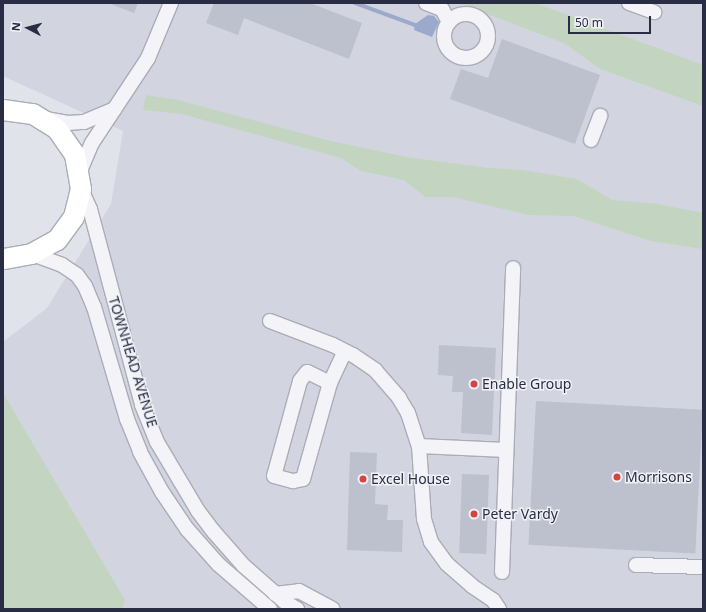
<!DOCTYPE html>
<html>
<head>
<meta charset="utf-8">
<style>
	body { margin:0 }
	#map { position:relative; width:706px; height:612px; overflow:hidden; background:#e1e3ea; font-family:"Noto Sans",sans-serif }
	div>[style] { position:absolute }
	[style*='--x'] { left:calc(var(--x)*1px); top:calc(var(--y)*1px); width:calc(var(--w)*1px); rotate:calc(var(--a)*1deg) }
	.built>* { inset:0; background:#d2d5df }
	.green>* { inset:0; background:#c3d4c1 }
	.water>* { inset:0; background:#9aa9cc }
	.stream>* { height:3.5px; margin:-1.75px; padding:0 1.75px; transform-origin:1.75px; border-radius:1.75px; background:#9aa9cc }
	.building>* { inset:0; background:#bdc0cd; transform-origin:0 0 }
	.roads { filter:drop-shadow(1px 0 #aaacb8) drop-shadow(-1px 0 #aaacb8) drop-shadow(0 1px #aaacb8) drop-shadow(0 -1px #aaacb8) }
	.minor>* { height:14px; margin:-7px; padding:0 7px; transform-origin:7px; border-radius:7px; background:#f4f4f8 }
	.minor>.ring { margin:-7px; padding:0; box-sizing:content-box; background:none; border:14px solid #f4f4f8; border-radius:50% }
	.highway>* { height:20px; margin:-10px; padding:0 10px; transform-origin:10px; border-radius:10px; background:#fff }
	.dots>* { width:11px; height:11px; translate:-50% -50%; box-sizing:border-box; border:2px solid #f0f2f7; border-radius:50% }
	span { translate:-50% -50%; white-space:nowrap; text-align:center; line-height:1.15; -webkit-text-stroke:3px #f0f2f7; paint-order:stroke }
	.street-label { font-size:14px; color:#282d43 }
	.poi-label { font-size:14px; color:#282d43 }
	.left { translate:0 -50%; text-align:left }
	.frame { position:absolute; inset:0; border:4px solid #282d43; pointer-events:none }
	.north { position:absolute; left:8px; top:8px; width:40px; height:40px; -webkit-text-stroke:3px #f0f2f7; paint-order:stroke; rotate:276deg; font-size:11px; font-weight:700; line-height:16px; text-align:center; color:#282d43 }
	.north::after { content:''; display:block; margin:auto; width:14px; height:18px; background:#282d43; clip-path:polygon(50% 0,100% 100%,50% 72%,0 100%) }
	.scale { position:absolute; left:568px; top:16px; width:83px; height:18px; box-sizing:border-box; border:2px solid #282d43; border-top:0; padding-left:5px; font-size:12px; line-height:14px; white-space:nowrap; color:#282d43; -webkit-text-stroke:3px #f0f2f7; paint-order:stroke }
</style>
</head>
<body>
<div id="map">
	<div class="built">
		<i style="clip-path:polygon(3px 3px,703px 3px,703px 609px,3px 609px,3px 342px,47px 308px,111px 204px,123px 131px,3px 76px)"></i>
	</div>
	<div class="green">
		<i style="clip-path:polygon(458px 3px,535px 3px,703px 65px,703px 106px,600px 69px,564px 43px)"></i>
		<i style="clip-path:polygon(146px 95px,178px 100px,327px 140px,406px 157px,488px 168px,522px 170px,577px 179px,612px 200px,658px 204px,703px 213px,703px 249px,651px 241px,574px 216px,529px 215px,453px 197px,425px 197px,404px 180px,361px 171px,341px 158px,182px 114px,143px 110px)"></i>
		<i style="clip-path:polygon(3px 393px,125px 600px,122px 609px,3px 609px)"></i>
	</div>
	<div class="water">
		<i style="clip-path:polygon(428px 15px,434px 16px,439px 22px,432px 37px,414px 30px,415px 24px)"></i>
	</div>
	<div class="stream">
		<i style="--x:355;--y:3;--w:67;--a:20.1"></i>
	</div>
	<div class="building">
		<i style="clip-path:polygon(108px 3px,138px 3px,134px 13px)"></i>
		<i style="clip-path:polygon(214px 3px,310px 3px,362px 23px,349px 59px,244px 18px,238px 35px,206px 23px)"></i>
		<i style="clip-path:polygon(502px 39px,600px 75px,575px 144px,450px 99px,461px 69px,488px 78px)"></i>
		<i style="clip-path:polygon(439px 345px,496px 348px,492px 435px,461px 433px,463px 392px,452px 392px,453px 376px,438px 375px)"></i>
		<i style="left:536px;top:401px;width:167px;height:144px;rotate:3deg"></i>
		<i style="clip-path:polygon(350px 452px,377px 453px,375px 504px,388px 505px,387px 520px,403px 520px,402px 552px,347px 550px)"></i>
		<i style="left:462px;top:474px;width:27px;height:79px;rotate:2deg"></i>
	</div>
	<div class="roads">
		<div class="minor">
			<i style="--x:426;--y:3;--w:17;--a:21"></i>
			<i style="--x:442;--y:9;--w:15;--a:62"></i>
			<i style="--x:629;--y:3;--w:27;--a:20"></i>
			<i class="ring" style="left:444px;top:14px;width:30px;height:30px"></i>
			<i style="--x:46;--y:119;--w:22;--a:10"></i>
			<i style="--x:68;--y:123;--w:16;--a:-4"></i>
			<i style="--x:84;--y:122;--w:33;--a:-23"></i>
			<i style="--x:591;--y:140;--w:26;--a:-69"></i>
			<i style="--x:80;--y:171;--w:30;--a:-67"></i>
			<i style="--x:92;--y:143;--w:102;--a:-56.6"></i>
			<i style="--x:148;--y:58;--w:60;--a:-67.3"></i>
			<i style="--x:81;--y:189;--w:22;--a:66"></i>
			<i style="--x:90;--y:209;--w:203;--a:75.1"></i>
			<i style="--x:142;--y:405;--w:40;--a:68"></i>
			<i style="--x:157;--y:442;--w:80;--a:59.3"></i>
			<i style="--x:198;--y:511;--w:26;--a:53"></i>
			<i style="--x:214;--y:532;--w:45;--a:48.6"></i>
			<i style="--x:244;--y:566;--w:55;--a:41.3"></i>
			<i style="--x:285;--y:602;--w:14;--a:30"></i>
			<i style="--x:32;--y:254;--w:32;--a:20"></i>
			<i style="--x:62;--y:265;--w:18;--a:34"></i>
			<i style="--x:77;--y:275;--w:14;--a:54"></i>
			<i style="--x:85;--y:286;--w:23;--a:67"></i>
			<i style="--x:94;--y:307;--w:117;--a:73.6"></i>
			<i style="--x:127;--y:419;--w:35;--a:68"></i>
			<i style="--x:140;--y:452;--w:46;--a:61.2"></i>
			<i style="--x:162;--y:492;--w:45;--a:56"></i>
			<i style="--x:187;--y:529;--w:47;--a:48.5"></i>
			<i style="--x:218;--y:564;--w:69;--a:40.9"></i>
			<i style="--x:270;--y:321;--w:67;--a:20.9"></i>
			<i style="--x:333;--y:345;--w:22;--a:27"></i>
			<i style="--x:353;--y:355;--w:27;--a:34"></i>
			<i style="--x:375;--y:370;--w:37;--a:49"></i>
			<i style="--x:399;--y:398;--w:17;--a:59"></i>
			<i style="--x:408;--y:413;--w:35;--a:72"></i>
			<i style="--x:419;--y:446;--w:73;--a:86.1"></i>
			<i style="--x:424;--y:519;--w:24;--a:73"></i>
			<i style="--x:431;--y:542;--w:27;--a:54"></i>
			<i style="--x:447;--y:564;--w:33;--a:41"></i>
			<i style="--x:472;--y:586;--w:25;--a:34"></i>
			<i style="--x:493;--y:600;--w:11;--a:56"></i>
			<i style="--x:330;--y:383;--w:25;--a:-154"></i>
			<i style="--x:307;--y:372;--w:11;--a:128"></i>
			<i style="--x:300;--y:381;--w:98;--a:105.3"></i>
			<i style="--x:274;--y:476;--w:20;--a:15"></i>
			<i style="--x:293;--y:481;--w:10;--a:-11"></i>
			<i style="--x:303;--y:479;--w:100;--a:-74.3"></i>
			<i style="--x:330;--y:383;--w:35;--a:-65"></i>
			<i style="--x:419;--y:446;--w:87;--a:2.6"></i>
			<i style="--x:636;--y:565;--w:67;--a:1.7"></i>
			<i style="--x:502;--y:572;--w:304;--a:-87.9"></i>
			<i style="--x:275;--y:594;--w:24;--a:-7"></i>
			<i style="--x:299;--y:591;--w:38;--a:28"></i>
		</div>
		<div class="highway">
			<i style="--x:3;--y:110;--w:30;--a:8"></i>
			<i style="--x:33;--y:114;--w:28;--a:32"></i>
			<i style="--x:57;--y:129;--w:32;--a:55"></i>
			<i style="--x:75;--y:155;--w:35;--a:80"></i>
			<i style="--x:81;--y:189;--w:29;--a:104"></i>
			<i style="--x:74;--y:217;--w:29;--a:126"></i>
			<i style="--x:57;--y:240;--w:29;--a:151"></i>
			<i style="--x:32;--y:254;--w:29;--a:170"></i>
		</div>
	</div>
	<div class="dots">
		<i style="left:474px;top:384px;background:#d54540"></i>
		<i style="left:617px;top:477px;background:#d54540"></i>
		<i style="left:363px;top:479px;background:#d54540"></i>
		<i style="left:474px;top:514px;background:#d54540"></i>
	</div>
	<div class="street-label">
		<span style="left:133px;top:362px;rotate:73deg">TOWNHEAD AVENUE</span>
	</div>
	<div class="poi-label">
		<span class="left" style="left:482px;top:384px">Enable Group</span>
		<span class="left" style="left:625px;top:477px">Morrisons</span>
		<span class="left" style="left:371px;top:479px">Excel House</span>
		<span class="left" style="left:482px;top:514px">Peter Vardy</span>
	</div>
	<div class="frame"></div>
	<div class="north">N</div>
	<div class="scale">50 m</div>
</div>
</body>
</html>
